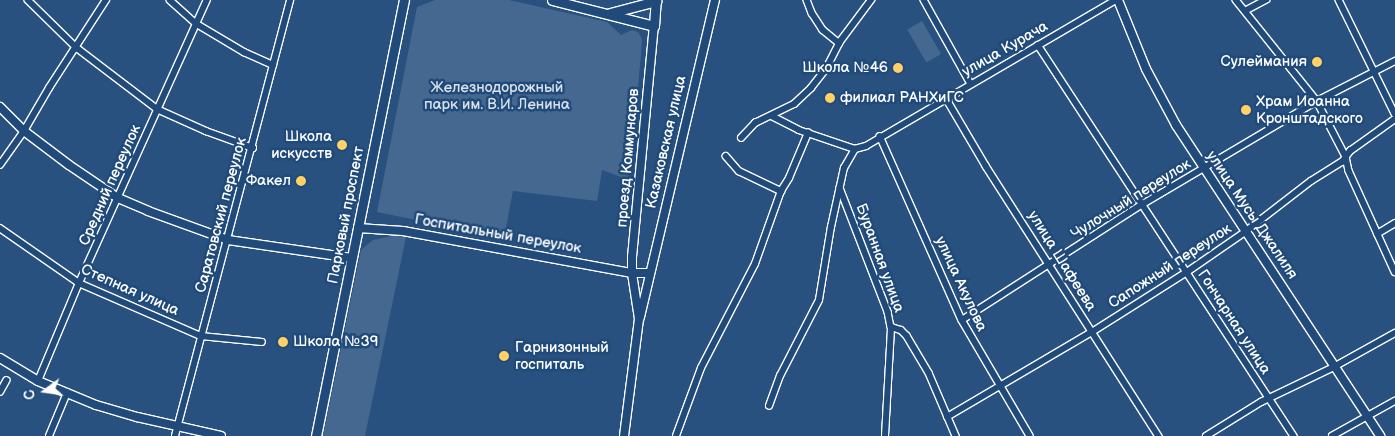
<!DOCTYPE html>
<html>
<head>
<meta charset="utf-8">
<style>
	body { margin:0 }
	#map { position:relative; width:1395px; height:436px; overflow:hidden; background:#28517f; font-family:"Balsamiq Sans",sans-serif }
	div>[style] { position:absolute }
	[style*='--x'] { left:calc(var(--x)*1px); top:calc(var(--y)*1px); width:calc(var(--w)*1px); rotate:calc(var(--a)*1deg) }
	.green>* { inset:0; background:#446890; transform-origin:0 0 }
	.roads { filter:drop-shadow(1px 0 #fff) drop-shadow(-1px 0 #fff) drop-shadow(0 1px #fff) drop-shadow(0 -1px #fff) }
	.minor>* { height:5.5px; margin:-2.75px; padding:0 2.75px; transform-origin:2.75px; border-radius:2.75px; background:#1f4a7a }
	.tertiary>* { height:8px; margin:-4px; padding:0 4px; transform-origin:4px; border-radius:4px; background:#1f4a7a }
	.secondary>* { height:9px; margin:-4.5px; padding:0 4.5px; transform-origin:4.5px; border-radius:4.5px; background:#1f4a7a }
	.dots>* { width:14px; height:14px; translate:-50% -50%; box-sizing:border-box; border:2px solid #1f4a7a; border-radius:50% }
	span { translate:-50% -50%; white-space:nowrap; text-align:center; line-height:1.15; -webkit-text-stroke:5px #1f4a7a; paint-order:stroke }
	.street-label { font-size:15px; color:#fff }
	.poi-label { font-size:15px; color:#fff }
	.right { translate:-100% -50%; text-align:right }
	.left { translate:0 -50%; text-align:left }
	.park-label { font-size:15px; color:#dae1e9 }
	.north { position:absolute; left:20px; top:366px; width:50px; height:50px; -webkit-text-stroke:4px #1f4a7a; paint-order:stroke; rotate:256deg; font-size:14px; font-weight:700; line-height:20px; text-align:center; color:#fff }
	.north::after { content:''; display:block; margin:auto; width:18px; height:22px; background:#fff; clip-path:polygon(50% 0,100% 100%,50% 72%,0 100%) }
</style>
</head>
<body>
<div id="map">
	<div class="green">
		<i style="clip-path:polygon(435px 0,509px 0,607px 22px,621px 35px,632px 30px,638px 32px,642px 39px,641px 55px,629px 180px,602px 170px,597px 201px,513px 191px,504px 238px,377px 212px,417px 7px)"></i>
		<i style="left:922px;top:21px;width:38px;height:17px;rotate:60deg"></i>
		<i style="clip-path:polygon(397px 235px,406px 237px,365px 436px,323px 436px,361px 250px,373px 240px)"></i>
	</div>
	<div class="roads">
		<div class="minor">
			<i style="--x:28;--y:0;--w:69;--a:44.4"></i>
			<i style="--x:77;--y:48;--w:101;--a:37.3"></i>
			<i style="--x:157;--y:109;--w:54;--a:24.2"></i>
			<i style="--x:206;--y:131;--w:50;--a:19.9"></i>
			<i style="--x:170;--y:0;--w:36;--a:42"></i>
			<i style="--x:197;--y:24;--w:55;--a:30.8"></i>
			<i style="--x:244;--y:52;--w:32;--a:24"></i>
			<i style="--x:807;--y:0;--w:14;--a:69"></i>
			<i style="--x:812;--y:13;--w:20;--a:57"></i>
			<i style="--x:823;--y:30;--w:21;--a:39"></i>
			<i style="--x:924;--y:0;--w:96;--a:60.8"></i>
			<i style="--x:1236;--y:0;--w:129;--a:51.3"></i>
			<i style="--x:1317;--y:101;--w:63;--a:62.6"></i>
			<i style="--x:1346;--y:157;--w:14;--a:78"></i>
			<i style="--x:1349;--y:171;--w:111;--a:65.5"></i>
			<i style="--x:1339;--y:0;--w:127;--a:63.8"></i>
			<i style="--x:1245;--y:11;--w:24;--a:-28"></i>
			<i style="--x:1038;--y:45;--w:467;--a:56.8"></i>
			<i style="--x:946;--y:98;--w:79;--a:59.5"></i>
			<i style="--x:986;--y:166;--w:321;--a:57.4"></i>
			<i style="--x:772;--y:116;--w:30;--a:27"></i>
			<i style="--x:799;--y:130;--w:59;--a:18.7"></i>
			<i style="--x:855;--y:149;--w:11;--a:-15"></i>
			<i style="--x:866;--y:146;--w:290;--a:-30.3"></i>
			<i style="--x:880;--y:136;--w:201;--a:66"></i>
			<i style="--x:962;--y:320;--w:134;--a:59.6"></i>
			<i style="--x:741;--y:138;--w:21;--a:-47"></i>
			<i style="--x:755;--y:123;--w:43;--a:-26"></i>
			<i style="--x:794;--y:104;--w:23;--a:-43"></i>
			<i style="--x:811;--y:88;--w:24;--a:-52"></i>
			<i style="--x:826;--y:69;--w:29;--a:-63"></i>
			<i style="--x:839;--y:43;--w:54;--a:-53.3"></i>
			<i style="--x:726;--y:156;--w:20;--a:49"></i>
			<i style="--x:739;--y:171;--w:47;--a:25.5"></i>
			<i style="--x:0;--y:165;--w:42;--a:-54.8"></i>
			<i style="--x:24;--y:131;--w:50;--a:-59.8"></i>
			<i style="--x:49;--y:88;--w:105;--a:-57.1"></i>
			<i style="--x:840;--y:188;--w:133;--a:68.8"></i>
			<i style="--x:888;--y:312;--w:15;--a:79"></i>
			<i style="--x:891;--y:327;--w:10;--a:17"></i>
			<i style="--x:901;--y:330;--w:8;--a:45"></i>
			<i style="--x:907;--y:336;--w:43;--a:59.3"></i>
			<i style="--x:929;--y:373;--w:69;--a:66.8"></i>
			<i style="--x:0;--y:228;--w:96;--a:34.8"></i>
			<i style="--x:79;--y:283;--w:133;--a:23.5"></i>
			<i style="--x:201;--y:336;--w:61;--a:5.6"></i>
			<i style="--x:1377;--y:234;--w:21;--a:-31"></i>
			<i style="--x:962;--y:320;--w:215;--a:-32.7"></i>
			<i style="--x:1143;--y:204;--w:202;--a:-30.6"></i>
			<i style="--x:1317;--y:101;--w:88;--a:-27.1"></i>
			<i style="--x:38;--y:381;--w:106;--a:-67.3"></i>
			<i style="--x:79;--y:283;--w:311;--a:-65.7"></i>
			<i style="--x:0;--y:392;--w:13;--a:-61"></i>
			<i style="--x:769;--y:406;--w:32;--a:-70"></i>
			<i style="--x:780;--y:376;--w:85;--a:-62.8"></i>
			<i style="--x:819;--y:300;--w:74;--a:-80.7"></i>
			<i style="--x:831;--y:227;--w:60;--a:-77.6"></i>
			<i style="--x:844;--y:168;--w:22;--a:-60"></i>
			<i style="--x:947;--y:417;--w:168;--a:-30.4"></i>
			<i style="--x:1092;--y:332;--w:112;--a:-32.3"></i>
			<i style="--x:1187;--y:272;--w:70;--a:-34.6"></i>
			<i style="--x:1245;--y:232;--w:83;--a:-37.7"></i>
			<i style="--x:1311;--y:181;--w:36;--a:-32"></i>
			<i style="--x:1342;--y:162;--w:14;--a:-54"></i>
			<i style="--x:1350;--y:151;--w:55;--a:-35.4"></i>
			<i style="--x:49;--y:436;--w:47;--a:-67.3"></i>
			<i style="--x:175;--y:436;--w:451;--a:-75.2"></i>
			<i style="--x:676;--y:436;--w:72;--a:-69.8"></i>
			<i style="--x:701;--y:368;--w:117;--a:-62.6"></i>
			<i style="--x:755;--y:264;--w:77;--a:-70.4"></i>
			<i style="--x:781;--y:191;--w:15;--a:-58"></i>
			<i style="--x:789;--y:178;--w:49;--a:-67.1"></i>
			<i style="--x:885;--y:436;--w:109;--a:-86.8"></i>
			<i style="--x:1206;--y:436;--w:65;--a:-31.7"></i>
			<i style="--x:1261;--y:402;--w:81;--a:-25.6"></i>
			<i style="--x:1334;--y:367;--w:70;--a:-29.1"></i>
			<i style="--x:1332;--y:436;--w:72;--a:-29.1"></i>
		</div>
		<div class="tertiary">
			<i style="--x:1118;--y:0;--w:74;--a:67.9"></i>
			<i style="--x:1146;--y:69;--w:64;--a:61.8"></i>
			<i style="--x:1176;--y:125;--w:372;--a:56.7"></i>
			<i style="--x:0;--y:107;--w:34;--a:45"></i>
			<i style="--x:24;--y:131;--w:56;--a:37.1"></i>
			<i style="--x:69;--y:165;--w:59;--a:34"></i>
			<i style="--x:118;--y:198;--w:33;--a:23"></i>
			<i style="--x:148;--y:211;--w:85;--a:19.9"></i>
			<i style="--x:228;--y:240;--w:125;--a:8.3"></i>
			<i style="--x:358;--y:228;--w:45;--a:3.8"></i>
			<i style="--x:403;--y:231;--w:233;--a:10.4"></i>
			<i style="--x:632;--y:273;--w:18;--a:0"></i>
			<i style="--x:640;--y:317;--w:326;--a:-76.7"></i>
			<i style="--x:0;--y:358;--w:44;--a:31.2"></i>
			<i style="--x:38;--y:381;--w:63;--a:22.5"></i>
			<i style="--x:96;--y:405;--w:43;--a:16.3"></i>
			<i style="--x:137;--y:417;--w:86;--a:12.7"></i>
			<i style="--x:624;--y:436;--w:118;--a:-82.7"></i>
			<i style="--x:639;--y:319;--w:47;--a:-98.7"></i>
			<i style="--x:632;--y:273;--w:16;--a:-90"></i>
			<i style="--x:632;--y:257;--w:232;--a:-84.6"></i>
		</div>
		<div class="secondary">
			<i style="--x:552;--y:0;--w:105;--a:14.3"></i>
			<i style="--x:654;--y:26;--w:26;--a:-86"></i>
			<i style="--x:610;--y:13;--w:48;--a:-14.6"></i>
			<i style="--x:316;--y:436;--w:445;--a:-78.6"></i>
		</div>
	</div>
	<div class="dots">
		<i style="left:1317px;top:62px;background:#ffd166"></i>
		<i style="left:898px;top:68px;background:#ffd166"></i>
		<i style="left:830px;top:98px;background:#ffd166"></i>
		<i style="left:1246px;top:110px;background:#ffd166"></i>
		<i style="left:342px;top:145px;background:#ffd166"></i>
		<i style="left:301px;top:181px;background:#ffd166"></i>
		<i style="left:283px;top:342px;background:#ffd166"></i>
		<i style="left:504px;top:356px;background:#ffd166"></i>
	</div>
	<div class="street-label">
		<span style="left:1005px;top:49px;rotate:-30deg">улица Курача</span>
		<span style="left:666px;top:142px;rotate:-77deg">Казаковская улица</span>
		<span style="left:628px;top:158px;rotate:-85deg">проезд Коммунаров</span>
		<span style="left:110px;top:185px;rotate:-66deg">Средний переулок</span>
		<span style="left:1131px;top:199px;rotate:-32deg">Чулочный переулок</span>
		<span style="left:221px;top:215px;rotate:-75deg">Саратовский переулок</span>
		<span style="left:346px;top:215px;rotate:-79deg">Парковый проспект</span>
		<span style="left:1252px;top:215px;rotate:56deg">улица Мусы Джалиля</span>
		<span style="left:498px;top:234px;rotate:10deg">Госпитальный переулок</span>
		<span style="left:880px;top:258px;rotate:70deg">Буранная улица</span>
		<span style="left:1062px;top:261px;rotate:58deg">улица Шафеева</span>
		<span style="left:1170px;top:266px;rotate:-33deg">Сапожный переулок</span>
		<span style="left:961px;top:284px;rotate:65deg">улица Акулова</span>
		<span style="left:130px;top:290px;rotate:24deg">Степная улица</span>
		<span style="left:1234px;top:322px;rotate:57deg">Гончарная улица</span>
	</div>
	<div class="poi-label">
		<span class="right" style="left:1307px;top:62px">Сулеймания</span>
		<span class="right" style="left:888px;top:68px">Школа №46</span>
		<span class="left" style="left:840px;top:98px">филиал РАНХиГС</span>
		<span class="left" style="left:1256px;top:110px">Храм Иоанна<br>Кронштадского</span>
		<span class="right" style="left:332px;top:145px">Школа<br>искусcтв</span>
		<span class="right" style="left:291px;top:181px">Факел</span>
		<span class="left" style="left:293px;top:342px">Школа №39</span>
		<span class="left" style="left:515px;top:356px">Гарнизонный<br>госпиталь</span>
	</div>
	<div class="park-label">
		<span style="left:497px;top:96px">Железнодорожный<br>парк им. В.И. Ленина</span>
	</div>
	<div class="north">С</div>
</div>
</body>
</html>
